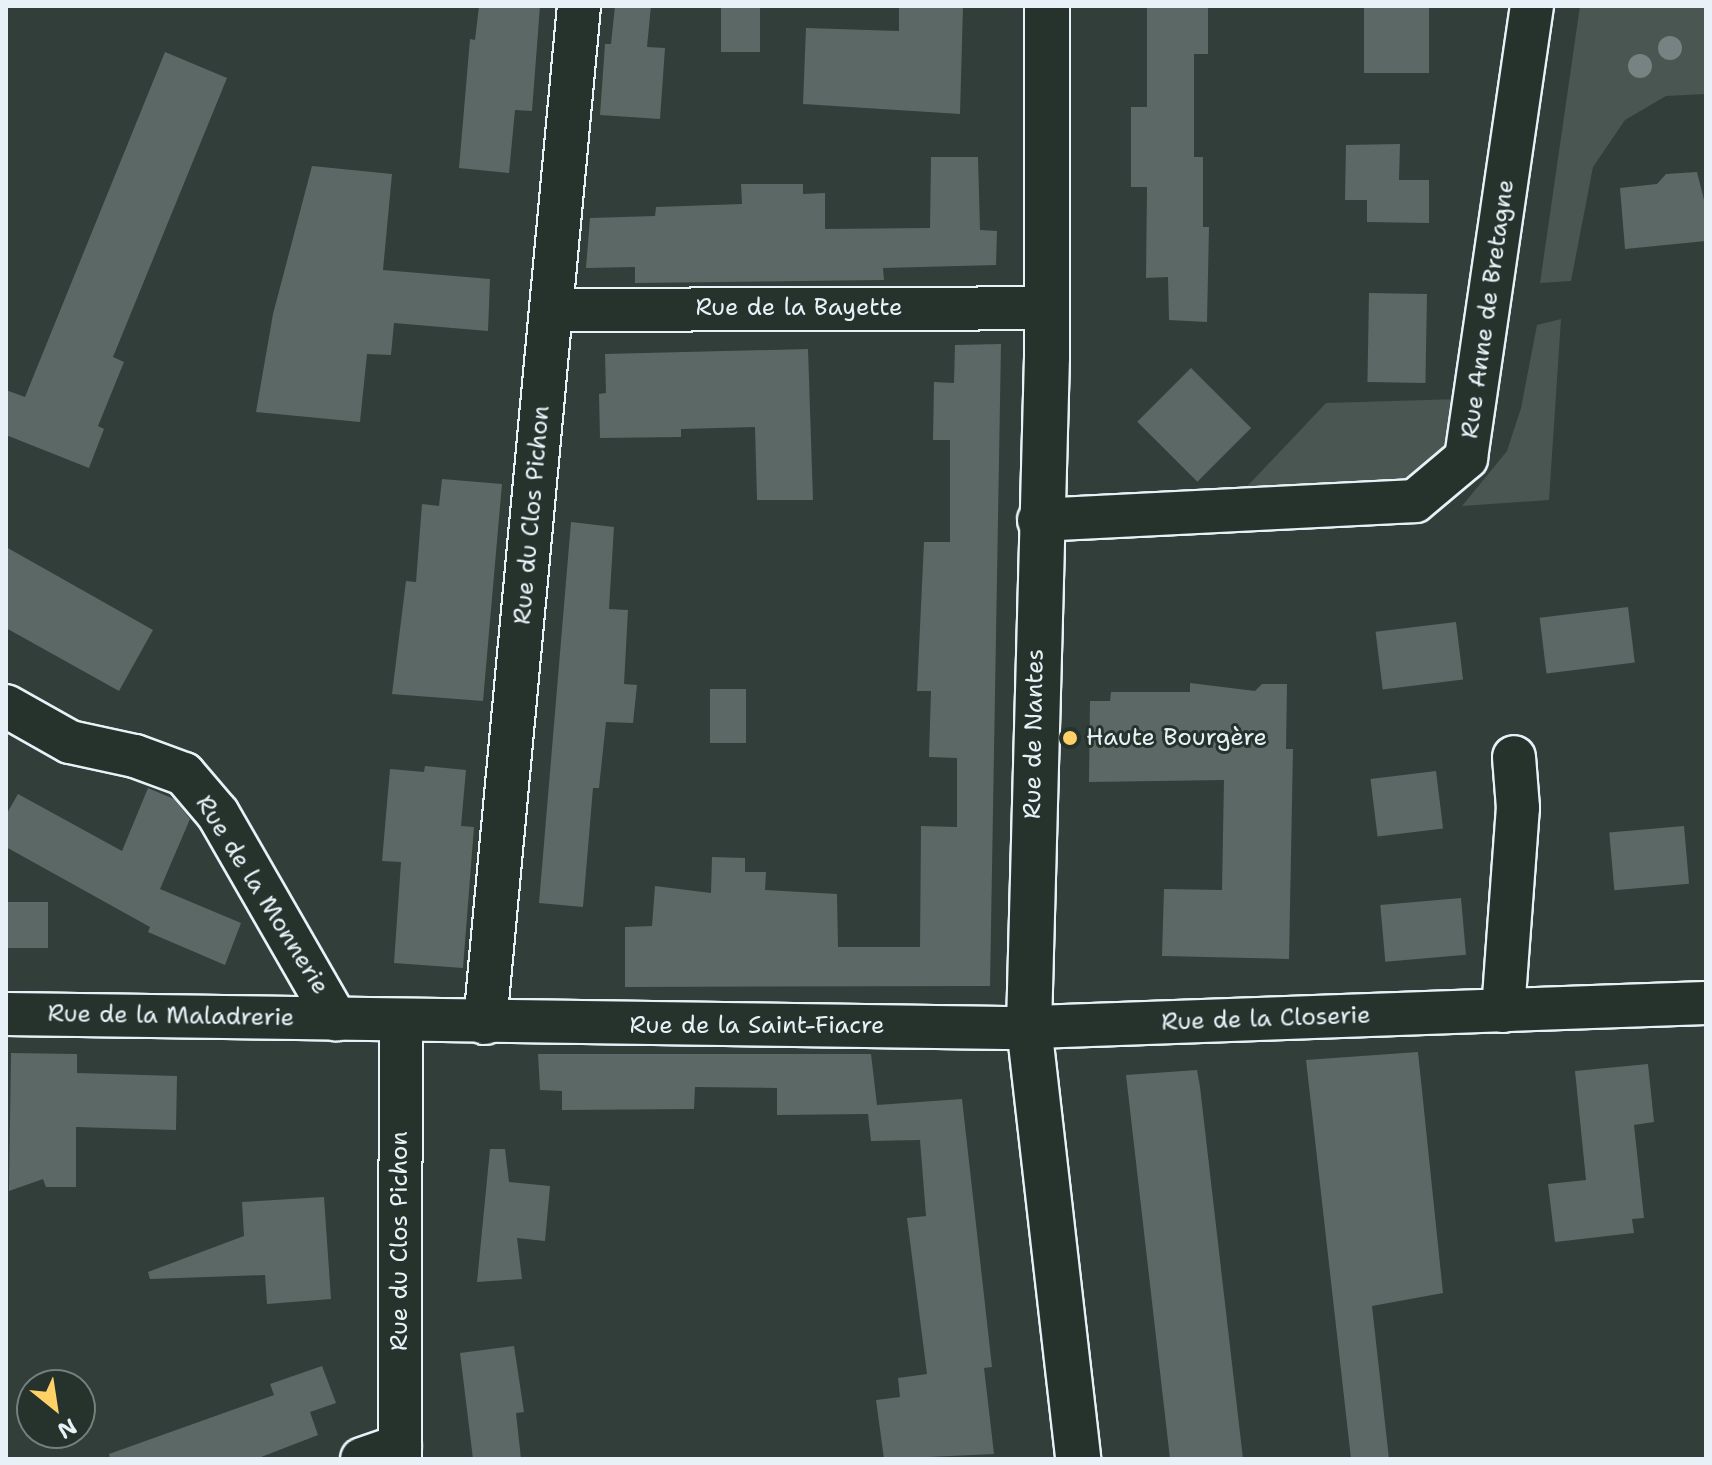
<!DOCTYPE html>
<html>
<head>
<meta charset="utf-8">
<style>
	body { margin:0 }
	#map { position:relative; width:1712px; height:1465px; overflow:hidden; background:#323e39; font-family:"Shantell Sans",sans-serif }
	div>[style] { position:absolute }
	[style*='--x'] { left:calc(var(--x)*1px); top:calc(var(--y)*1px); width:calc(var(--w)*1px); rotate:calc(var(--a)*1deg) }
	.green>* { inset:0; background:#495651 }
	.building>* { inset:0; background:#5c6865; transform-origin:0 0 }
	.roads { filter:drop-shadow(2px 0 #e8f1f8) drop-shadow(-2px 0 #e8f1f8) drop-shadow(0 2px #e8f1f8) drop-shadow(0 -2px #e8f1f8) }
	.street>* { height:42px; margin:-21px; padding:0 21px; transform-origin:21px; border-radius:21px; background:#26332d }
	.secondary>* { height:44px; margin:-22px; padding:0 22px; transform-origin:22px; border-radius:22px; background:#26332d }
	.trees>* { width:24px; height:24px; margin:-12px; border-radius:50%; background:#778382 }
	.dots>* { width:22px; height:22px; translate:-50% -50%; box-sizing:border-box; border:4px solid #26332d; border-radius:50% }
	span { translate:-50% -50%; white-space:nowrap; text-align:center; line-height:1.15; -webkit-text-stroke:6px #26332d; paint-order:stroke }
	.street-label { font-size:24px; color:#e8f1f8 }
	.poi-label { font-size:24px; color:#e8f1f8 }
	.left { translate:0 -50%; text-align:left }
	.frame { position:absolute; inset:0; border:8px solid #e8f1f8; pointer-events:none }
	.north { position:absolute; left:16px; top:1369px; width:80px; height:80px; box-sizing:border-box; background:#26332d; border:2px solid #747f7e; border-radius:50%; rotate:150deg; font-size:22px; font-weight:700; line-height:32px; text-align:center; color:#e8f1f8 }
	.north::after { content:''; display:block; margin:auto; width:28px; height:36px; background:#ffd166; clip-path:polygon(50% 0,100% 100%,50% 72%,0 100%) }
</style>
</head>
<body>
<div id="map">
	<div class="green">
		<i style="clip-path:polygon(1580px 6px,1706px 6px,1706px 94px,1666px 96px,1625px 120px,1593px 167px,1571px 281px,1540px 283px)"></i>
		<i style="clip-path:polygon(1561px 319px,1549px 500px,1462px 506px,1507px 451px,1521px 408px,1537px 325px)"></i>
		<i style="clip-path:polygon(1460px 399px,1449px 440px,1415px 475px,1393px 486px,1237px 497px,1326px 403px)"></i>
	</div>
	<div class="building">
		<i style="clip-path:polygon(479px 6px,540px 6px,532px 111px,515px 110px,509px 173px,459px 168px,470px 39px,475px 40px)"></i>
		<i style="clip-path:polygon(615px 6px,651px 6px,647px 47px,665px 48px,660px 119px,600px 115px,605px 44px,611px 44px)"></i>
		<i style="left:721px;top:6px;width:39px;height:46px"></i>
		<i style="clip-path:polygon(899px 6px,963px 6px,960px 114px,803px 104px,806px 28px,899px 31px)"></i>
		<i style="clip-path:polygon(1147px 6px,1208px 6px,1208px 54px,1194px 54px,1194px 157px,1203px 157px,1203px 227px,1209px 227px,1207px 322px,1169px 320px,1168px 277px,1146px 278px,1147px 187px,1131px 187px,1131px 107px,1147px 107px)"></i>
		<i style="left:1364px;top:6px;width:65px;height:67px"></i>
		<i style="clip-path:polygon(165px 52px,227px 78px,113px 357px,124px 362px,98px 426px,104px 429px,89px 468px,6px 435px,6px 390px,25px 397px)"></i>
		<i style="clip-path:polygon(1400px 144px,1399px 180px,1429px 180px,1429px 223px,1367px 222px,1367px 200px,1345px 200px,1346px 145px)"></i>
		<i style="clip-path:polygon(931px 157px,978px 157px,980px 230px,997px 231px,996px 265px,883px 268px,884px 280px,635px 283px,635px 267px,586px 268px,590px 218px,655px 216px,656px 207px,742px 204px,741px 184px,803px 184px,803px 194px,825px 193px,825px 229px,930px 228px)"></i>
		<i style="clip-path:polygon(312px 166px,392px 174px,383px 270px,490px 279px,488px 331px,394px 323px,391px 355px,367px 354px,360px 422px,256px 412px,273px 314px)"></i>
		<i style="clip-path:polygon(1697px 172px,1706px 208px,1706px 241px,1625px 249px,1620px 188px,1657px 184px,1666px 174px)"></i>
		<i style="left:1369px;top:293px;width:58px;height:89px;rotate:1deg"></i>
		<i style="clip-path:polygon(1001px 344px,990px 986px,625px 987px,625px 927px,652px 926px,655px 886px,711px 893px,712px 857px,745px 858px,745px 872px,766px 872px,765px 890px,837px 894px,838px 947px,920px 947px,921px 826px,957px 827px,957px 758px,929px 757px,931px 691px,917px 691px,924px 542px,950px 542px,950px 440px,933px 440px,934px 382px,954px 383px,955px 345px)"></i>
		<i style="clip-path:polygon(808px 349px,813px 500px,757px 500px,755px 427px,681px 429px,681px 437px,600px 438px,599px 394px,606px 393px,605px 354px)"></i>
		<i style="left:1191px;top:368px;width:85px;height:76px;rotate:45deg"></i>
		<i style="clip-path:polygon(442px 479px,502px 484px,483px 701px,392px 694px,406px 581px,416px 582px,422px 504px,439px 506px)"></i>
		<i style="clip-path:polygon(571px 522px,614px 527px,609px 609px,628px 610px,624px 684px,637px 685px,633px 723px,606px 722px,599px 788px,593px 788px,583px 907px,539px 903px)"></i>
		<i style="clip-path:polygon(6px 547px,153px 630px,119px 691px,6px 628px)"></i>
		<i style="left:1628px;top:607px;width:56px;height:89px;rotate:83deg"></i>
		<i style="left:1456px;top:622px;width:58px;height:81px;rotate:83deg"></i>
		<i style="clip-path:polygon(1190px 683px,1255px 691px,1262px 684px,1287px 684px,1286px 749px,1293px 749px,1289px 959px,1162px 956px,1164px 889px,1222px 890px,1224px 780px,1089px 782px,1090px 701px,1110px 701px,1111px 692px,1190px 692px)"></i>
		<i style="left:710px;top:689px;width:36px;height:54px"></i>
		<i style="clip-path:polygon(425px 766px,466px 770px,461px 826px,474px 827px,463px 968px,394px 963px,401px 862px,382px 861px,390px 769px,424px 772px)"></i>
		<i style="left:1436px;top:771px;width:58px;height:66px;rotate:83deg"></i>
		<i style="clip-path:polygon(148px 788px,174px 799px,190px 819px,160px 889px,241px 923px,225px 965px,148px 932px,150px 927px,6px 847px,6px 815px,18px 794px,122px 851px)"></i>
		<i style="left:1684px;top:826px;width:58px;height:75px;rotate:85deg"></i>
		<i style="left:1461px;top:898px;width:57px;height:81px;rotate:85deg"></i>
		<i style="left:48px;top:902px;width:46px;height:42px;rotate:90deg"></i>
		<i style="clip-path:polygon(1418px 1052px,1443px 1293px,1372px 1306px,1389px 1459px,1351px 1459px,1306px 1060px)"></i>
		<i style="clip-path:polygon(11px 1053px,77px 1054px,77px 1073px,177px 1076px,176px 1130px,76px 1127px,76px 1187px,46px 1187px,43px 1179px,9px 1191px)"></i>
		<i style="clip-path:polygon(538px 1054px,871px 1054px,877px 1105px,962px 1099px,992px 1367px,984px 1368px,994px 1454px,884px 1459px,876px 1400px,900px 1397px,898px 1378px,927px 1374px,907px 1218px,926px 1216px,920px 1140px,871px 1141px,868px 1114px,777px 1115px,777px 1088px,695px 1087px,694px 1109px,562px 1110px,562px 1091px,540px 1090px)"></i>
		<i style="clip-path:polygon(1648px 1064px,1654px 1122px,1634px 1125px,1644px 1218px,1632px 1219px,1634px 1233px,1555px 1242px,1548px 1184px,1586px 1180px,1575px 1071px)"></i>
		<i style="clip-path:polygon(1197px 1070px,1200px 1087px,1243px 1459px,1170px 1459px,1126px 1075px)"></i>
		<i style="clip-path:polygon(490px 1149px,505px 1149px,509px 1182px,550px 1186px,545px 1241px,517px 1238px,522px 1279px,477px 1282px)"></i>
		<i style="clip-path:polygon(324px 1197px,331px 1299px,267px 1304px,265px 1275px,150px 1279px,148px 1272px,244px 1236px,242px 1202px)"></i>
		<i style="clip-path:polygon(514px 1346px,524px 1412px,516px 1413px,521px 1459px,473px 1459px,460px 1353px)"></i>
		<i style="clip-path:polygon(322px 1366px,336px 1403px,310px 1412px,318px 1435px,256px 1459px,110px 1459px,109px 1454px,274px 1395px,270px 1384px)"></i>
	</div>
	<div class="roads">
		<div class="street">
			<i style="--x:551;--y:310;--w:496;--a:-0.2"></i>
			<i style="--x:1039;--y:520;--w:376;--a:-2.9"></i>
			<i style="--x:1415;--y:501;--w:67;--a:-40.1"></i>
			<i style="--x:1466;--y:458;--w:457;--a:-81.7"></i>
			<i style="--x:6;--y:706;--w:73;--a:29.4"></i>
			<i style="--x:70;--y:742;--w:66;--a:12.2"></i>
			<i style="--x:135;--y:756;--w:52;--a:20.2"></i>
			<i style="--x:184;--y:774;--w:52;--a:49.6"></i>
			<i style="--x:218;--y:814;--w:237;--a:60.1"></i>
			<i style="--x:1503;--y:1011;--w:204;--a:-85.8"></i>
			<i style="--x:1518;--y:808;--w:51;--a:-94.5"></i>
			<i style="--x:6;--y:1014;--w:1001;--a:0.8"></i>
			<i style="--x:1007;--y:1028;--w:699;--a:-2.05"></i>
			<i style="--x:485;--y:1023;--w:1021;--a:-84.72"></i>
			<i style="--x:362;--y:1459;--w:40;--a:-18.9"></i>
			<i style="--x:400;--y:1459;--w:436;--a:-89.9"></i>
		</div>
		<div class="secondary">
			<i style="--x:1047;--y:6;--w:351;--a:90"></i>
			<i style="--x:1047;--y:357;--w:669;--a:91.54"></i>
			<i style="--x:1029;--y:1026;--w:436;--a:83.5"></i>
		</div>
	</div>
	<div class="trees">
		<i style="left:1670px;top:48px"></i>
		<i style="left:1640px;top:66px"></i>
	</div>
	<div class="dots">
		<i style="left:1070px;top:738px;background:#ffd166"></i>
	</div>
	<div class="street-label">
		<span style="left:799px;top:308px">Rue de la Bayette</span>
		<span style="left:1488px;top:309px;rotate:-82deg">Rue Anne de Bretagne</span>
		<span style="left:532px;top:515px;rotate:-85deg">Rue du Clos Pichon</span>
		<span style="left:1034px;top:734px;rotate:-89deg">Rue de Nantes</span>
		<span style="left:262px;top:895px;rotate:58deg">Rue de la Monnerie</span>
		<span style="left:171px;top:1016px;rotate:1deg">Rue de la Maladrerie</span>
		<span style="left:1266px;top:1019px;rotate:-2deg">Rue de la Closerie</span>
		<span style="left:757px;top:1026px">Rue de la Saint-Fiacre</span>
		<span style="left:400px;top:1241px;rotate:-90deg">Rue du Clos Pichon</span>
	</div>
	<div class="poi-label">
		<span class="left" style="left:1086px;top:738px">Haute Bourgère</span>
	</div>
	<div class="frame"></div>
	<div class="north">N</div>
</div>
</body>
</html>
